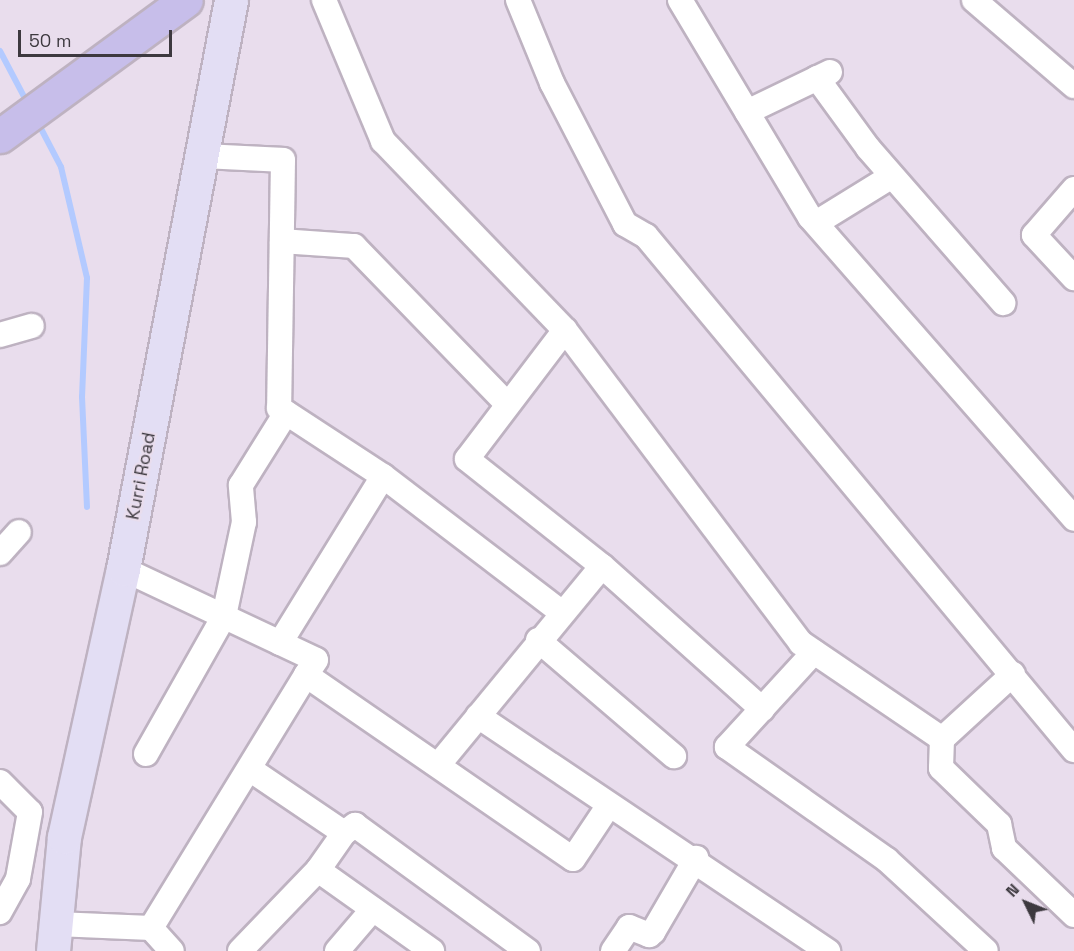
<!DOCTYPE html>
<html>
<head>
<meta charset="utf-8">
<style>
	body { margin:0 }
	#map { position:relative; width:1074px; height:951px; overflow:hidden; background:#e9dded; font-family:"Space Grotesk",sans-serif }
	div>[style] { position:absolute }
	[style*='--x'] { left:calc(var(--x)*1px); top:calc(var(--y)*1px); width:calc(var(--w)*1px); rotate:calc(var(--a)*1deg) }
	.stream>* { height:6px; margin:-3px; padding:0 3px; transform-origin:3px; border-radius:3px; background:#b3caff }
	.roads { filter:drop-shadow(2px 0 #beb2c1) drop-shadow(-2px 0 #beb2c1) drop-shadow(0 2px #beb2c1) drop-shadow(0 -2px #beb2c1) }
	.street>* { height:24px; margin:-12px; padding:0 12px; transform-origin:12px; border-radius:12px; background:#fff }
	.secondary>* { height:33px; margin:-16.5px; padding:0 16.5px; transform-origin:16.5px; border-radius:16.5px; background:#e3def4 }
	.primary>* { height:33px; margin:-16.5px; padding:0 16.5px; transform-origin:16.5px; border-radius:16.5px; background:#c7beea }
	span { translate:-50% -50%; white-space:nowrap; text-align:center; line-height:1.15; -webkit-text-stroke:4.5px #e9dded; paint-order:stroke }
	.street-label { font-size:18px; color:#3d393f }
	.north { position:absolute; left:996px; top:873px; width:60px; height:60px; -webkit-text-stroke:4px #e9dded; paint-order:stroke; rotate:313deg; font-size:16px; font-weight:700; line-height:24px; text-align:center; color:#3d393f }
	.north::after { content:''; display:block; margin:auto; width:21px; height:27px; background:#3d393f; clip-path:polygon(50% 0,100% 100%,50% 72%,0 100%) }
	.scale { position:absolute; left:18px; top:30px; width:154px; height:27px; box-sizing:border-box; border:3px solid #3d393f; border-top:0; padding-left:8px; font-size:18px; line-height:21px; white-space:nowrap; color:#3d393f; -webkit-text-stroke:4px #e9dded; paint-order:stroke }
</style>
</head>
<body>
<div id="map">
	<div class="stream">
		<i style="--x:0;--y:51;--w:60;--a:62.2"></i>
		<i style="--x:37;--y:121;--w:52;--a:62.4"></i>
		<i style="--x:61;--y:167;--w:114;--a:76.8"></i>
		<i style="--x:87;--y:278;--w:119;--a:92.4"></i>
		<i style="--x:82;--y:397;--w:110;--a:87.4"></i>
	</div>
	<div class="roads">
		<div class="street">
			<i style="--x:324;--y:0;--w:153;--a:67.3"></i>
			<i style="--x:383;--y:141;--w:262;--a:46.1"></i>
			<i style="--x:565;--y:330;--w:392;--a:53"></i>
			<i style="--x:801;--y:643;--w:171;--a:34.2"></i>
			<i style="--x:518;--y:0;--w:90;--a:67.7"></i>
			<i style="--x:552;--y:83;--w:159;--a:62.6"></i>
			<i style="--x:625;--y:224;--w:24;--a:30"></i>
			<i style="--x:646;--y:236;--w:669;--a:50.22"></i>
			<i style="--x:680;--y:0;--w:253;--a:59.1"></i>
			<i style="--x:810;--y:217;--w:401;--a:48.8"></i>
			<i style="--x:974;--y:0;--w:132;--a:40.7"></i>
			<i style="--x:817;--y:78;--w:87;--a:53.9"></i>
			<i style="--x:868;--y:148;--w:206;--a:48.9"></i>
			<i style="--x:747;--y:112;--w:92;--a:-25.7"></i>
			<i style="--x:205;--y:156;--w:78;--a:2.9"></i>
			<i style="--x:283;--y:160;--w:248;--a:90.9"></i>
			<i style="--x:279;--y:408;--w:124;--a:33.2"></i>
			<i style="--x:383;--y:476;--w:224;--a:37.4"></i>
			<i style="--x:1074;--y:189;--w:61;--a:131"></i>
			<i style="--x:1034;--y:235;--w:59;--a:47.1"></i>
			<i style="--x:816;--y:223;--w:89;--a:-31.7"></i>
			<i style="--x:282;--y:241;--w:72;--a:4"></i>
			<i style="--x:354;--y:246;--w:219;--a:45.9"></i>
			<i style="--x:565;--y:330;--w:162;--a:127.2"></i>
			<i style="--x:467;--y:459;--w:172;--a:38.4"></i>
			<i style="--x:602;--y:566;--w:215;--a:41.8"></i>
			<i style="--x:0;--y:335;--w:33;--a:-16"></i>
			<i style="--x:0;--y:553;--w:28;--a:-48"></i>
			<i style="--x:123;--y:569;--w:213;--a:25.2"></i>
			<i style="--x:316;--y:660;--w:18;--a:124"></i>
			<i style="--x:306;--y:675;--w:324;--a:34.6"></i>
			<i style="--x:573;--y:859;--w:65;--a:-56.3"></i>
			<i style="--x:538;--y:640;--w:179;--a:40.5"></i>
			<i style="--x:280;--y:643;--w:196;--a:-58.3"></i>
			<i style="--x:814;--y:652;--w:129;--a:132.5"></i>
			<i style="--x:727;--y:747;--w:196;--a:35.2"></i>
			<i style="--x:887;--y:860;--w:134;--a:42.6"></i>
			<i style="--x:1013;--y:674;--w:96;--a:137.5"></i>
			<i style="--x:942;--y:739;--w:29;--a:92"></i>
			<i style="--x:941;--y:768;--w:81;--a:44"></i>
			<i style="--x:999;--y:824;--w:25;--a:78"></i>
			<i style="--x:1004;--y:848;--w:97;--a:43.7"></i>
			<i style="--x:478;--y:716;--w:422;--a:33.9"></i>
			<i style="--x:146;--y:754;--w:159;--a:-60.5"></i>
			<i style="--x:224;--y:616;--w:96;--a:-78"></i>
			<i style="--x:244;--y:522;--w:37;--a:-95"></i>
			<i style="--x:241;--y:485;--w:85;--a:-58"></i>
			<i style="--x:439;--y:764;--w:256;--a:-50.5"></i>
			<i style="--x:251;--y:770;--w:112;--a:34.1"></i>
			<i style="--x:344;--y:833;--w:14;--a:-36"></i>
			<i style="--x:355;--y:825;--w:214;--a:36.1"></i>
			<i style="--x:0;--y:782;--w:42;--a:45"></i>
			<i style="--x:30;--y:812;--w:68;--a:100.2"></i>
			<i style="--x:18;--y:879;--w:38;--a:119"></i>
			<i style="--x:318;--y:870;--w:140;--a:35.4"></i>
			<i style="--x:56;--y:924;--w:95;--a:2.4"></i>
			<i style="--x:151;--y:928;--w:31;--a:48"></i>
			<i style="--x:151;--y:928;--w:297;--a:-58.5"></i>
			<i style="--x:240;--y:951;--w:112;--a:-46.1"></i>
			<i style="--x:318;--y:870;--w:45;--a:-54.9"></i>
			<i style="--x:337;--y:951;--w:55;--a:-49.4"></i>
			<i style="--x:613;--y:951;--w:29;--a:-56"></i>
			<i style="--x:629;--y:927;--w:22;--a:22"></i>
			<i style="--x:649;--y:935;--w:5;--a:-37"></i>
			<i style="--x:653;--y:932;--w:86;--a:-59.8"></i>
		</div>
		<div class="secondary">
			<i style="--x:53;--y:951;--w:115;--a:-84.5"></i>
			<i style="--x:64;--y:837;--w:274;--a:-77.6"></i>
			<i style="--x:123;--y:569;--w:579;--a:-79.25"></i>
		</div>
		<div class="primary">
			<i style="--x:0;--y:136;--w:230;--a:-36.2"></i>
		</div>
	</div>
	<div class="street-label">
		<span style="left:141px;top:476px;rotate:-79deg">Kurri Road</span>
	</div>
	<div class="north">N</div>
	<div class="scale">50 m</div>
</div>
</body>
</html>
